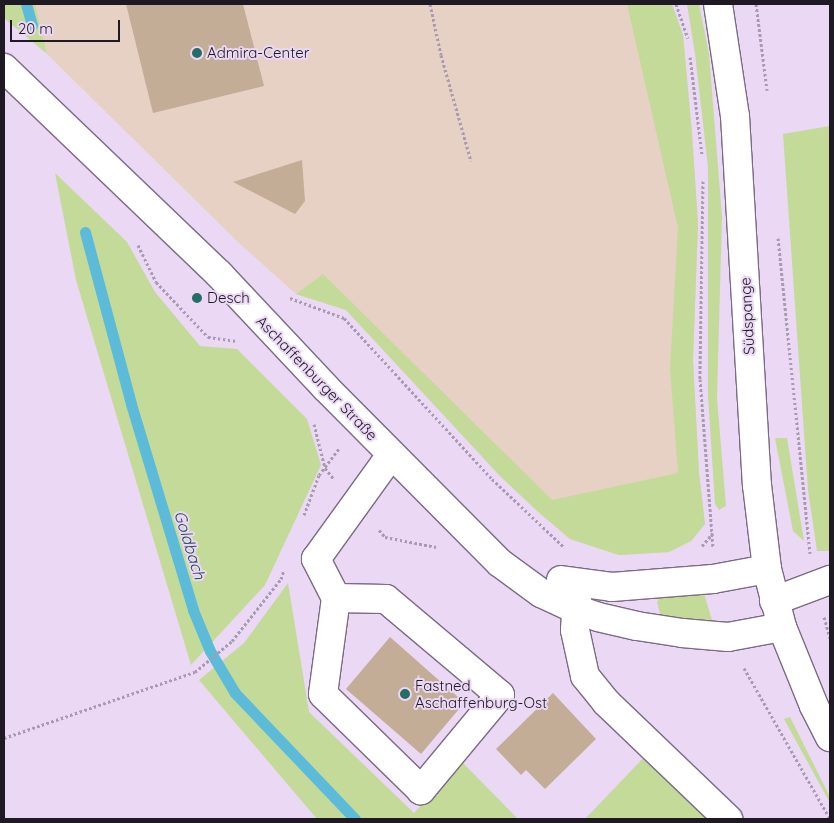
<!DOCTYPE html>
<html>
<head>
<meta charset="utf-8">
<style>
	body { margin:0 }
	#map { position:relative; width:834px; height:823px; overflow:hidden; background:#ead8f4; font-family:Quicksand,sans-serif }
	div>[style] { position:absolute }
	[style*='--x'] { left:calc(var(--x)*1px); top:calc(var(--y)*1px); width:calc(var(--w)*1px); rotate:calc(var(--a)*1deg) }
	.commercial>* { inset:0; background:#e7d1c4 }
	.green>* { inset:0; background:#c4da99 }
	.stream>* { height:11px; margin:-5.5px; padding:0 5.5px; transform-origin:5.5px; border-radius:5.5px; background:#5cbbd9 }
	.building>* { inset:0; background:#c3ad96 }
	.path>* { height:3px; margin-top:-1.5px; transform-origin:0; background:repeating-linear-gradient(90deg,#a89ab0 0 2.5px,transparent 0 5px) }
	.roads { filter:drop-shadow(1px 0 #7b6b83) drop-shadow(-1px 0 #7b6b83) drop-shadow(0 1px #7b6b83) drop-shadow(0 -1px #7b6b83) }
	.minor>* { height:28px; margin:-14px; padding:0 14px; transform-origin:14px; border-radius:14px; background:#fff }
	.major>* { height:28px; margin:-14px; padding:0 14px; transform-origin:14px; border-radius:14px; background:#fff }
	.dots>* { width:14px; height:14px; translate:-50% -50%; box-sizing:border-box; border:2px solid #ead8f4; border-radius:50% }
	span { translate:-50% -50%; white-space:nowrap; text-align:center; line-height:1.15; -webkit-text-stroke:4px #ead8f4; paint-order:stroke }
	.poi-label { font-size:15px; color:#1f1923 }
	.left { translate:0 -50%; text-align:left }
	.street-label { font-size:15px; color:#1f1923 }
	.water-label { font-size:16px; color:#204a57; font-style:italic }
	.frame { position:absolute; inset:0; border:5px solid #1f1923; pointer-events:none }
	.scale { position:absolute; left:10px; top:20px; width:110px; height:22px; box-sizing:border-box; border:2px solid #1f1923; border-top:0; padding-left:6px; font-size:15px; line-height:18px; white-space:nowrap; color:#1f1923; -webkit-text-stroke:4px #ead8f4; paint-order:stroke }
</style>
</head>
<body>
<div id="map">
	<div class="commercial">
		<i style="clip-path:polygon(35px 4px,672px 4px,683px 35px,692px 133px,698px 224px,693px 360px,699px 473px,705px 524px,691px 541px,669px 552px,619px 555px,570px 539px,501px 477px,346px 310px,296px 294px,240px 244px,47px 54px)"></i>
	</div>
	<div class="green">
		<i style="clip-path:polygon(4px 4px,35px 4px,47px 54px,4px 18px)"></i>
		<i style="clip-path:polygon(627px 4px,672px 4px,683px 35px,692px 133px,698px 224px,693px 360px,699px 473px,705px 524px,691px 541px,669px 552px,619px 555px,570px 539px,537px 511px,501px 477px,346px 310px,296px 294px,323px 274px,552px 500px,678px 473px,670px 368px,678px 228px)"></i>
		<i style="clip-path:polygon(687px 4px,699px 4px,709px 54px,722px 217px,717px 398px,726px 506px,719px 510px,715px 504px,708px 396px,708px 167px,695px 54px)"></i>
		<i style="clip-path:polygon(830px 126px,830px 551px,817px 551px,808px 490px,783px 134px)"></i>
		<i style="clip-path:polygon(55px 173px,127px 242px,155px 292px,200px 346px,237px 349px,307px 419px,321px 465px,265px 585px,191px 665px,76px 280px)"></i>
		<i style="clip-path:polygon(775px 438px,787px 438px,804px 541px,793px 531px)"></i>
		<i style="clip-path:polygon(288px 583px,309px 712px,414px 813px,462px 762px,518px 819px,317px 819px,199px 680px,244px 643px)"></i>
		<i style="clip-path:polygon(702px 587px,712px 620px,667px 618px,660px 614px,657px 602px,664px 593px)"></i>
		<i style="clip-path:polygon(790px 717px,830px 797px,830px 803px,784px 719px)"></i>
		<i style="clip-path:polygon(651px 750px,722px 819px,585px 819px)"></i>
	</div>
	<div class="stream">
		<i style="--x:26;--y:4;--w:22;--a:74"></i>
		<i style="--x:85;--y:232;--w:178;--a:75"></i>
		<i style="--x:131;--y:404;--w:215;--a:73.2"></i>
		<i style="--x:193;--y:610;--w:44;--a:67.5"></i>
		<i style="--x:210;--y:651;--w:49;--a:59.2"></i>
		<i style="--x:235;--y:693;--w:174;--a:46.4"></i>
	</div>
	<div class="building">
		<i style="clip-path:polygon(126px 4px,243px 4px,264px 86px,153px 113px)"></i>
		<i style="clip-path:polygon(302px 160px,305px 201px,295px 214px,233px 182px)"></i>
		<i style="clip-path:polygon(390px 637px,459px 698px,459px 709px,421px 754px,346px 689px)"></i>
		<i style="clip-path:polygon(553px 693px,596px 739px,545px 789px,526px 770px,521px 775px,496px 749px)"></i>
	</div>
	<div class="path">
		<i style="--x:430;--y:4;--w:52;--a:77.8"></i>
		<i style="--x:441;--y:55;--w:110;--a:74.2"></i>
		<i style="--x:676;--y:4;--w:36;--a:71"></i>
		<i style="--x:756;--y:4;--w:87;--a:82.7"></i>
		<i style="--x:690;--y:57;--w:99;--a:83"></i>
		<i style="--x:703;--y:181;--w:198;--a:90.9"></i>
		<i style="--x:700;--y:379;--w:169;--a:85.6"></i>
		<i style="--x:778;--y:238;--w:317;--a:84.2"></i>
		<i style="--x:138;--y:245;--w:41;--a:64.1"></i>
		<i style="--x:156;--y:282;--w:76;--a:46.6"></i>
		<i style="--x:208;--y:337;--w:29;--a:8"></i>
		<i style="--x:290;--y:298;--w:58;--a:20.3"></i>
		<i style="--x:344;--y:318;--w:219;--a:47.4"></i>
		<i style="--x:492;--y:479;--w:99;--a:43.4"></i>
		<i style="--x:314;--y:424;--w:45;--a:76"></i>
		<i style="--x:325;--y:468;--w:13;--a:51"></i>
		<i style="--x:304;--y:515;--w:43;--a:-69.4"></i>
		<i style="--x:319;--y:475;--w:34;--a:-53"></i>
		<i style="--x:379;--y:530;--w:9;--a:49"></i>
		<i style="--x:385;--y:537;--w:52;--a:11.1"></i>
		<i style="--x:702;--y:546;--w:17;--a:-50"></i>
		<i style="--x:824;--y:617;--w:22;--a:74"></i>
		<i style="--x:744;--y:668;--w:174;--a:60.3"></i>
		<i style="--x:4;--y:738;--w:202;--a:-19.1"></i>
		<i style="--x:195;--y:672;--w:48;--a:-40"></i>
		<i style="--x:232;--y:641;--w:79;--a:-51.7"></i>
		<i style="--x:281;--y:579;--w:9;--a:-72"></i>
	</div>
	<div class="roads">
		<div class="minor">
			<i style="--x:4;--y:68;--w:298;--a:43.8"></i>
			<i style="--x:219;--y:274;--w:155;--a:46.8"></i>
			<i style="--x:325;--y:387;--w:248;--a:45.2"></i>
			<i style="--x:500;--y:563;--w:51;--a:36.2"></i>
			<i style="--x:541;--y:593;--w:38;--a:25"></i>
			<i style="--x:575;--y:609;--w:24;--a:19"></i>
			<i style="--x:598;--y:617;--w:40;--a:13"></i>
			<i style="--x:637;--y:626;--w:46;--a:8.8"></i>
			<i style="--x:682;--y:633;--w:46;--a:5"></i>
			<i style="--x:728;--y:637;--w:55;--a:-10.5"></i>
			<i style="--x:561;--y:580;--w:51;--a:7.8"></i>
			<i style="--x:612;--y:587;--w:101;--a:-4.5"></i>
			<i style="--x:713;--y:579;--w:55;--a:-10.5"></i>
			<i style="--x:578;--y:583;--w:47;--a:93.7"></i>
			<i style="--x:575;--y:630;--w:47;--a:77.7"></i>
			<i style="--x:585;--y:676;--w:35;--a:51"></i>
			<i style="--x:607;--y:703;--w:168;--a:43.8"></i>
			<i style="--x:336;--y:598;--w:50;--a:1.1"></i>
			<i style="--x:386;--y:599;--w:149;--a:40.1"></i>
			<i style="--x:500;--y:695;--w:124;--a:129.7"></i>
			<i style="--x:421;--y:790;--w:137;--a:-135.6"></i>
			<i style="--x:323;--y:694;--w:97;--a:-82.3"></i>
			<i style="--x:336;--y:598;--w:44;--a:-117.1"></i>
			<i style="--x:316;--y:559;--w:128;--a:-54.2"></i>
			<i style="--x:774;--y:601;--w:60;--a:-20.6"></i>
		</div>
		<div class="major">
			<i style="--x:718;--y:4;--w:113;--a:81.4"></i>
			<i style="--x:735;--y:116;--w:370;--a:86.6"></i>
			<i style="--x:757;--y:485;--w:85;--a:83.2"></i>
			<i style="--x:767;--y:569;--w:60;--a:75.5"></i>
			<i style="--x:782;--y:627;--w:85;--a:67.9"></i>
			<i style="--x:814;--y:706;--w:35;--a:63"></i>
		</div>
	</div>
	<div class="dots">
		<i style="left:197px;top:53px;background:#246e67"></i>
		<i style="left:197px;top:298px;background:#246e67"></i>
		<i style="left:405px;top:694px;background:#246e67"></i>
	</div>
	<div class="poi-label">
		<span class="left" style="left:207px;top:53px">Admira-Center</span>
		<span class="left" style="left:207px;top:298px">Desch</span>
		<span class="left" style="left:415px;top:694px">Fastned<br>Aschaffenburg-Ost</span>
	</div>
	<div class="street-label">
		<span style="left:747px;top:316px;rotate:-93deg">Südspange</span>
		<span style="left:317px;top:378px;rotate:46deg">Aschaffenburger Straße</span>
	</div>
	<div class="water-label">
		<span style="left:190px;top:545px;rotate:73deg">Goldbach</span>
	</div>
	<div class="frame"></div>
	<div class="scale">20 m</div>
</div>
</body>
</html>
